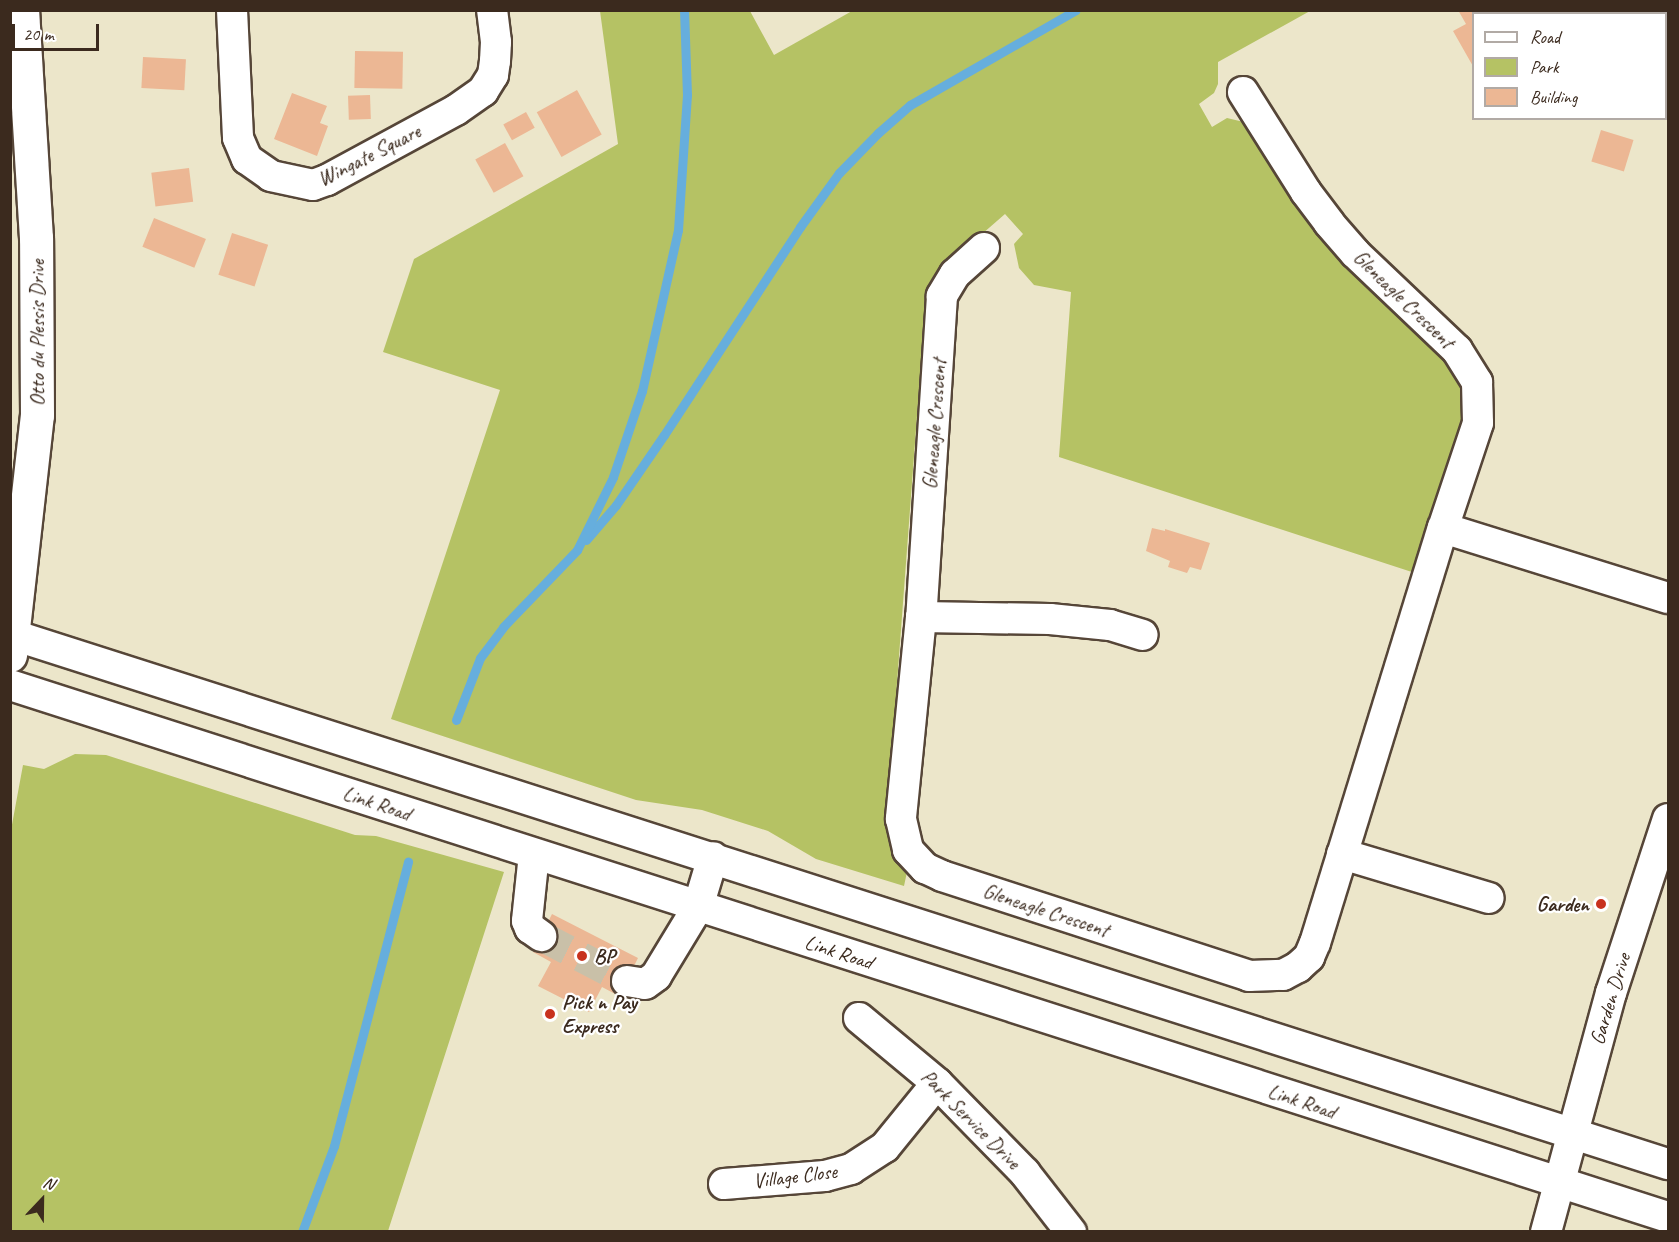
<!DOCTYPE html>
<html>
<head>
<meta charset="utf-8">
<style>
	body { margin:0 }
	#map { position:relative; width:1679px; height:1242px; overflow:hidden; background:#ece6ca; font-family:Caveat,sans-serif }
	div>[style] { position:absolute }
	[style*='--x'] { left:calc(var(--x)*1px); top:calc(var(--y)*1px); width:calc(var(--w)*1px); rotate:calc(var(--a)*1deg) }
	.green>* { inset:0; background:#b5c264 }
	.stream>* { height:9px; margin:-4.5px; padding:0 4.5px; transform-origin:4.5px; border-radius:4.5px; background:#66aedd }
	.building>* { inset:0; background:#ecb794; transform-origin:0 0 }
	.minor-tunnel>* { height:30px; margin-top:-15px; transform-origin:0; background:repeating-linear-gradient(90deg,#c9c0a8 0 30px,transparent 0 45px) }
	.roads { filter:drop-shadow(2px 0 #564638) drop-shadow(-2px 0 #564638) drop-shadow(0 2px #564638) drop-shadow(0 -2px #564638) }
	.minor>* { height:30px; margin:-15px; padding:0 15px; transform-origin:15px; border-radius:15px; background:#fff }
	.major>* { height:33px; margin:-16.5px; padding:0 16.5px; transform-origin:16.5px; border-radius:16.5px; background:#fff }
	.dots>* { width:16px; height:16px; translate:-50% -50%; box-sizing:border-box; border:3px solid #fff; border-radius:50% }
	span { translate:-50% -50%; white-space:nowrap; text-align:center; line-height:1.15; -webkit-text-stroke:4.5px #fff; paint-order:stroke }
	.street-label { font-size:21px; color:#3b2a1e }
	.poi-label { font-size:21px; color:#3b2a1e; font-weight:700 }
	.right { translate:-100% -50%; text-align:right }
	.left { translate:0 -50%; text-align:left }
	.frame { position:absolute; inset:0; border:12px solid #3b2a1e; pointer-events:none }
	.legend { position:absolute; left:1472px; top:12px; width:195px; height:108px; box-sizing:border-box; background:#fff; border:2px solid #b1aaa5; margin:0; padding:8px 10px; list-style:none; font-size:18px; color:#3b2a1e }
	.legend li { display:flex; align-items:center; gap:12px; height:30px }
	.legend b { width:30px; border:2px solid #b1aaa5 }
	.north { position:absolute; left:12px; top:1170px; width:60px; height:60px; -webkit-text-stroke:4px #fff; paint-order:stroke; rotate:22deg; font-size:16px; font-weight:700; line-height:24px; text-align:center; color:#3b2a1e }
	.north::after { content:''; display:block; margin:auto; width:21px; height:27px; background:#3b2a1e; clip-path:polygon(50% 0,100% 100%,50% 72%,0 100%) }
	.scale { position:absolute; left:12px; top:24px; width:87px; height:27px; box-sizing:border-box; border:3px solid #3b2a1e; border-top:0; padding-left:8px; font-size:18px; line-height:21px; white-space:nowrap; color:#3b2a1e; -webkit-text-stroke:4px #fff; paint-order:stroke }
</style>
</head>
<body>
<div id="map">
	<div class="green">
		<i style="clip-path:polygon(600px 11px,750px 11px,774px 55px,852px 11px,1310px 11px,1218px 62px,1218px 84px,1214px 93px,1199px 104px,1212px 127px,1227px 118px,1252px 124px,1311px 225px,1445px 355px,1462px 381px,1468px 412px,1418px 574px,1059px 457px,1071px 292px,1034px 285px,1019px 268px,1014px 244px,1023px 234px,1005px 214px,943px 268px,931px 288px,925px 309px,886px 830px,907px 872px,904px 886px,816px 859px,768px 831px,702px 810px,636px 800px,391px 719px,500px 390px,383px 352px,414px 259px,618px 144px)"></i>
		<i style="clip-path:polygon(75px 754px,106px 755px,355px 835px,376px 836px,504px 872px,388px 1231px,11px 1231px,11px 830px,23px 765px,44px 769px)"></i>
	</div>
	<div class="stream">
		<i style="--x:586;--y:540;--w:46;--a:-49.4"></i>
		<i style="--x:616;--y:505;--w:85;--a:-55.6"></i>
		<i style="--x:664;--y:435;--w:249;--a:-56.8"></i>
		<i style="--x:800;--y:227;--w:67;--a:-54.2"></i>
		<i style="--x:839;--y:173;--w:56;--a:-45.7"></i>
		<i style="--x:878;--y:133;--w:43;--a:-41.2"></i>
		<i style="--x:910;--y:105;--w:191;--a:-29.8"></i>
		<i style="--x:456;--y:720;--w:66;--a:-68.8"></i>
		<i style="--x:480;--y:658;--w:39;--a:-53"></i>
		<i style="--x:503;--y:627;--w:107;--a:-46.1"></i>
		<i style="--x:577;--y:550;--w:81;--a:-63.7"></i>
		<i style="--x:613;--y:477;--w:91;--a:-71.4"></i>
		<i style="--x:642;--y:391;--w:165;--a:-77.4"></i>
		<i style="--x:678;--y:230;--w:135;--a:-86.2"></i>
		<i style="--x:687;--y:95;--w:85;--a:-92"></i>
		<i style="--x:302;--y:1232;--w:92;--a:-69.6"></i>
		<i style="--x:334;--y:1146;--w:294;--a:-75.4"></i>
	</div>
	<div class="building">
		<i style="clip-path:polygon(1458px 10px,1493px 10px,1495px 14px,1474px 14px,1474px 68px,1453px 31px,1466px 24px)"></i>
		<i style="left:355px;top:51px;width:48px;height:37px;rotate:1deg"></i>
		<i style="left:143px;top:57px;width:43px;height:31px;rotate:3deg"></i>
		<i style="left:577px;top:90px;width:51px;height:46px;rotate:61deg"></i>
		<i style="clip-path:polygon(292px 93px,327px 106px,320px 123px,328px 126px,317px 156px,274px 139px)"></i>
		<i style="left:370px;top:95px;width:24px;height:22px;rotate:88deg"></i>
		<i style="left:526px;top:112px;width:18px;height:26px;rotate:61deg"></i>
		<i style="left:1601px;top:130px;width:34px;height:33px;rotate:17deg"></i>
		<i style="left:505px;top:143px;width:38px;height:34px;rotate:61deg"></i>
		<i style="left:189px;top:168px;width:34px;height:38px;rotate:83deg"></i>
		<i style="left:154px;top:218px;width:56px;height:31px;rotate:22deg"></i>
		<i style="left:232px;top:233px;width:38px;height:44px;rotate:18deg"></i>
		<i style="clip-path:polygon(1152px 528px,1165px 531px,1165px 529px,1210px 543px,1201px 570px,1190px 567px,1187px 573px,1168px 567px,1170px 561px,1146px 551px)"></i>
		<i style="clip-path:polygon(552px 914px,638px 958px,619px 996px,602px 987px,589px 1012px,538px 986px,551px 962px,533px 952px)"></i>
	</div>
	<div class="minor-tunnel">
		<i style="--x:541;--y:936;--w:97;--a:27.6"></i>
	</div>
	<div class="roads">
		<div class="minor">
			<i style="--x:232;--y:10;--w:128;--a:87.3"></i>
			<i style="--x:238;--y:138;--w:23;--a:67"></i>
			<i style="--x:247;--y:159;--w:29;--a:35"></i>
			<i style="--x:271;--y:176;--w:43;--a:12.1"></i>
			<i style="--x:313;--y:185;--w:15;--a:-20"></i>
			<i style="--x:327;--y:180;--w:147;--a:-28.5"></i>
			<i style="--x:456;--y:110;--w:33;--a:-35"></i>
			<i style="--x:483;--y:91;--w:19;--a:-58"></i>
			<i style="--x:493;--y:75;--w:14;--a:-82"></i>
			<i style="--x:495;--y:61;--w:19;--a:-87"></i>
			<i style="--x:496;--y:42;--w:32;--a:-97"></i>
			<i style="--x:1555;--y:10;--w:4;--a:63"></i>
			<i style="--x:1243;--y:92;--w:118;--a:57.8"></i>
			<i style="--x:1306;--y:192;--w:39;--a:53"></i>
			<i style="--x:1329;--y:223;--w:40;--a:49"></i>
			<i style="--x:1355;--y:253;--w:141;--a:43.6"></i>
			<i style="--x:1457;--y:350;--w:38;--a:58"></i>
			<i style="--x:1477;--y:382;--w:41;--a:88.6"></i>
			<i style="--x:1478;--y:423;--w:111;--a:108.4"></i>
			<i style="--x:1666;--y:96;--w:2;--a:27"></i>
			<i style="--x:984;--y:248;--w:39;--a:138"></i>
			<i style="--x:955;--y:274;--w:26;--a:121"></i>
			<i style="--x:942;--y:296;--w:322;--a:93.7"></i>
			<i style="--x:921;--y:617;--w:203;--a:95.7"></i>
			<i style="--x:901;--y:819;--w:32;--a:77"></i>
			<i style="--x:908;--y:850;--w:25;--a:47"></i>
			<i style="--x:925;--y:868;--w:19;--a:25"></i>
			<i style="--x:942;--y:876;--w:323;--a:18"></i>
			<i style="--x:1249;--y:976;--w:34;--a:-2"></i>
			<i style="--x:1283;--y:975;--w:17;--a:-28"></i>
			<i style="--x:1298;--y:967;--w:15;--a:-42"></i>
			<i style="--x:1309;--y:957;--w:15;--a:-67"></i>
			<i style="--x:1315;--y:943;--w:434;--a:-72.9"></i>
			<i style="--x:1443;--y:528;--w:236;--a:17.3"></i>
			<i style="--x:921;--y:617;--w:129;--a:0.9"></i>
			<i style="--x:1050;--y:619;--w:60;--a:5.7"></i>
			<i style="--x:1110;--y:625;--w:34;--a:17"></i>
			<i style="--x:10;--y:634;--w:1741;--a:17.73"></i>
			<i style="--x:10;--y:685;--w:1741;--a:17.79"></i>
			<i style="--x:534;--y:854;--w:67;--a:96"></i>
			<i style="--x:527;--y:921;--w:8;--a:67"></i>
			<i style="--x:530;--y:928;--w:14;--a:36"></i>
			<i style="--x:1342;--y:854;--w:153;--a:16.7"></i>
			<i style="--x:627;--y:981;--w:18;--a:9"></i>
			<i style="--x:645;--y:984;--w:14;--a:-36"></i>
			<i style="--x:656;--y:976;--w:81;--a:-58.7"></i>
			<i style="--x:698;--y:907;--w:52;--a:-73.3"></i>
			<i style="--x:859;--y:1018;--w:102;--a:39.8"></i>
			<i style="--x:937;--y:1083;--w:126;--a:45.6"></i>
			<i style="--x:1025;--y:1173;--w:75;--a:52.1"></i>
			<i style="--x:724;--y:1184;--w:101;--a:-4.5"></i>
			<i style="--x:825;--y:1176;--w:27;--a:-15"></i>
			<i style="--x:851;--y:1169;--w:40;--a:-32.9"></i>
			<i style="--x:885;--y:1147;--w:82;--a:-50.9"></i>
			<i style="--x:1546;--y:1232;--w:248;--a:-74.8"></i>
			<i style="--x:1611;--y:993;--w:183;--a:-71.9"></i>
		</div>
		<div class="major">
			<i style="--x:10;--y:655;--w:242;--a:-83.6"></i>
			<i style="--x:37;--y:415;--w:177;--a:-90.3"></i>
			<i style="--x:36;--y:238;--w:228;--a:-93.5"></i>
		</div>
	</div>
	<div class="dots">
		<i style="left:1601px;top:904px;background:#c8321e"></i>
		<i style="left:582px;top:956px;background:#c8321e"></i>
		<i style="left:550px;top:1014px;background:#c8321e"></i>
	</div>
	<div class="street-label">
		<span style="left:369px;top:155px;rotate:-27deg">Wingate Square</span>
		<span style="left:1404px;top:299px;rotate:44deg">Gleneagle Crescent</span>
		<span style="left:37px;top:333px;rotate:-90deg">Otto du Plessis Drive</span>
		<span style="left:934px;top:424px;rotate:-86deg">Gleneagle Crescent</span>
		<span style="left:377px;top:803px;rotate:18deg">Link Road</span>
		<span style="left:1046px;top:910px;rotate:18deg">Gleneagle Crescent</span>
		<span style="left:839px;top:952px;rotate:18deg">Link Road</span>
		<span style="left:1610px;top:999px;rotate:-73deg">Garden Drive</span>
		<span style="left:1302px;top:1101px;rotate:18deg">Link Road</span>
		<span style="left:971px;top:1119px;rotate:45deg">Park Service Drive</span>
		<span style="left:795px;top:1176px;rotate:-7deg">Village Close</span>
	</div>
	<div class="poi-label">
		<span class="right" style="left:1589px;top:904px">Garden</span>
		<span class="left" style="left:594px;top:956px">BP</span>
		<span class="left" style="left:562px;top:1014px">Pick n Pay<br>Express</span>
	</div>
	<div class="frame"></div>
	<ul class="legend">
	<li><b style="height:8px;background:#fff"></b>Road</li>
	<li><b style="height:16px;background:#b5c264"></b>Park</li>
	<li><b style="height:16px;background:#ecb794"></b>Building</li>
	</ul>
	<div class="north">N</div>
	<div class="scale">20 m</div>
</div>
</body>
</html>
